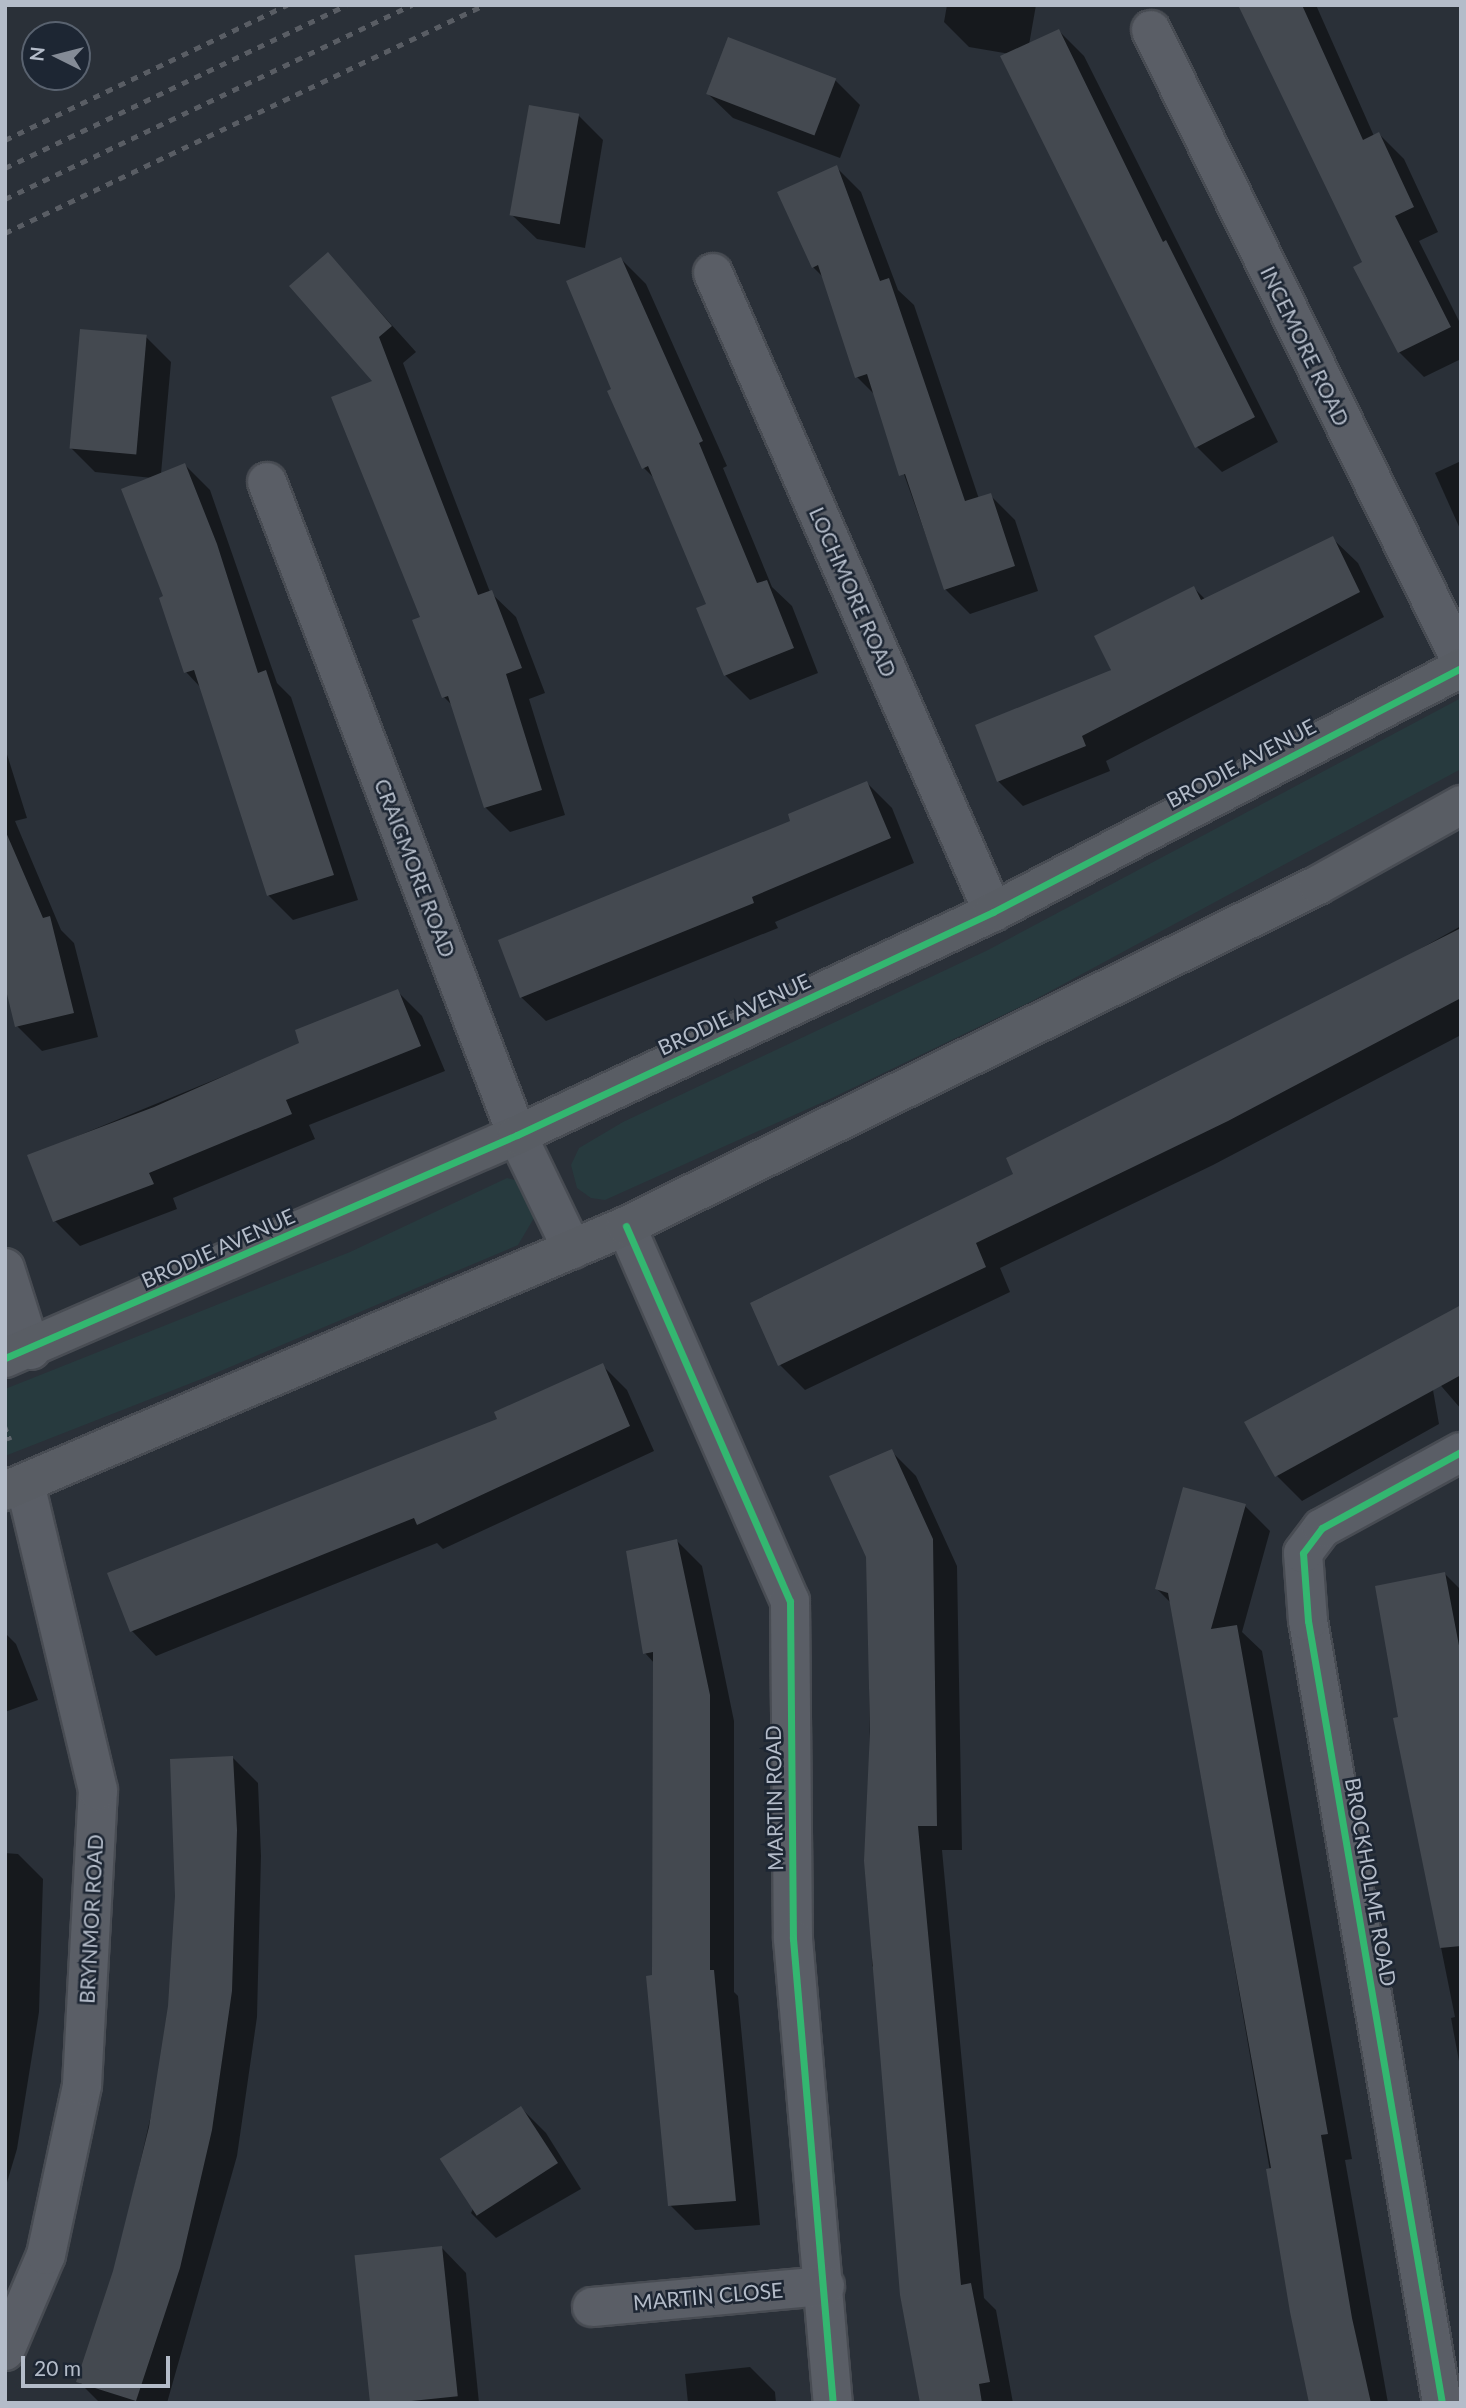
<!DOCTYPE html>
<html>
<head>
<meta charset="utf-8">
<style>
	body { margin:0 }
	#map { position:relative; width:1466px; height:2408px; overflow:hidden; background:#2a3038; font-family:Lato,sans-serif }
	div>[style] { position:absolute }
	[style*='--x'] { left:calc(var(--x)*1px); top:calc(var(--y)*1px); width:calc(var(--w)*1px); rotate:calc(var(--a)*1deg) }
	.green>* { inset:0; background:#273a3e }
	.shadow>* { inset:0; background:#0007 }
	.building>* { inset:0; background:#444950; transform-origin:0 0 }
	.path>* { height:4.5px; margin-top:-2.25px; transform-origin:0; background:repeating-linear-gradient(90deg,#5d636a 0 5px,transparent 0 10px) }
	.roads { filter:drop-shadow(2px 0 #484c53) drop-shadow(-2px 0 #484c53) drop-shadow(0 2px #484c53) drop-shadow(0 -2px #484c53) }
	.street>* { height:38px; margin:-19px; padding:0 19px; transform-origin:19px; border-radius:19px; background:#5a5e66 }
	.secondary>* { height:38px; margin:-19px; padding:0 19px; transform-origin:19px; border-radius:19px; background:#595d64 }
	.rail>* { height:5px; margin-top:-2.5px; transform-origin:0; background:repeating-linear-gradient(90deg,#595d64 0 7px,transparent 0 14px) }
	.cycleway>* { height:7px; margin:-3.5px; padding:0 3.5px; transform-origin:3.5px; border-radius:3.5px; background:#33b770 }
	span { translate:-50% -50%; white-space:nowrap; text-align:center; line-height:1.15; -webkit-text-stroke:5px #1d2633; paint-order:stroke }
	.street-label { font-size:21px; color:#b4bcc9 }
	.frame { position:absolute; inset:0; border:7px solid #b4bcc9; pointer-events:none }
	.north { position:absolute; left:21px; top:21px; width:70px; height:70px; box-sizing:border-box; background:#1d2633; border:2px solid #59626f; border-radius:50%; rotate:276deg; font-size:19px; font-weight:700; line-height:28px; text-align:center; color:#b4bcc9 }
	.north::after { content:''; display:block; margin:auto; width:24px; height:32px; background:#848b96; clip-path:polygon(50% 0,100% 100%,50% 72%,0 100%) }
	.scale { position:absolute; left:21px; top:2356px; width:149px; height:32px; box-sizing:border-box; border:4px solid #b4bcc9; border-top:0; padding-left:9px; font-size:21px; line-height:24px; white-space:nowrap; color:#b4bcc9; -webkit-text-stroke:5px #1d2633; paint-order:stroke }
</style>
</head>
<body>
<div id="map">
	<div class="green">
		<i style="clip-path:polygon(1461px 698px,1461px 769px,1034px 1000px,832px 1098px,605px 1200px,591px 1198px,577px 1188px,571px 1165px,579px 1148px,623px 1122px,988px 950px)"></i>
		<i style="clip-path:polygon(507px 1178px,526px 1183px,537px 1213px,518px 1245px,204px 1378px,5px 1456px,5px 1389px,350px 1252px)"></i>
	</div>
	<div class="shadow">
		<i style="clip-path:polygon(947px 5px,1036px 5px,1029px 45px,1059px 31px,1084px 56px,1278px 442px,1222px 472px,1197px 447px,1003px 57px,1010px 54px,969px 47px,944px 22px)"></i>
		<i style="clip-path:polygon(1239px 5px,1316px 5px,1374px 136px,1379px 134px,1404px 159px,1438px 232px,1419px 241px,1461px 325px,1461px 359px,1424px 377px,1399px 352px,1356px 267px,1365px 263px)"></i>
		<i style="clip-path:polygon(835px 80px,860px 105px,840px 158px,733px 118px,708px 94px)"></i>
		<i style="clip-path:polygon(578px 115px,603px 140px,585px 248px,537px 239px,512px 215px)"></i>
		<i style="clip-path:polygon(836px 167px,861px 192px,898px 290px,914px 305px,979px 499px,990px 495px,1015px 520px,1038px 591px,970px 614px,945px 589px,876px 396px,857px 377px,824px 278px,813px 267px)"></i>
		<i style="clip-path:polygon(328px 254px,416px 352px,403px 363px,446px 477px,490px 592px,516px 617px,545px 693px,529px 699px,565px 815px,510px 832px,485px 807px,454px 707px,444px 697px,422px 618px,375px 382px)"></i>
		<i style="clip-path:polygon(621px 259px,646px 284px,727px 466px,723px 468px,772px 587px,792px 606px,818px 673px,750px 700px,725px 675px,709px 605px,655px 479px,644px 468px)"></i>
		<i style="clip-path:polygon(146px 337px,171px 362px,161px 474px,185px 465px,210px 490px,277px 683px,291px 697px,358px 900px,293px 920px,268px 895px,202px 689px,186px 672px,165px 598px,152px 478px,95px 472px,70px 447px)"></i>
		<i style="clip-path:polygon(1461px 461px,1461px 531px,1435px 473px)"></i>
		<i style="clip-path:polygon(1333px 539px,1358px 563px,1384px 617px,1106px 761px,1110px 771px,1023px 806px,998px 781px,1194px 588px,1206px 600px)"></i>
		<i style="clip-path:polygon(5px 748px,27px 818px,15px 821px,61px 930px,74px 943px,98px 1037px,42px 1051px,17px 1026px,5px 979px)"></i>
		<i style="clip-path:polygon(867px 783px,892px 808px,914px 863px,775px 922px,778px 928px,546px 1021px,521px 997px,793px 822px)"></i>
		<i style="clip-path:polygon(1461px 926px,1461px 1035px,1213px 1165px,1000px 1268px,1010px 1292px,805px 1390px,780px 1365px,1016px 1175px)"></i>
		<i style="clip-path:polygon(397px 991px,422px 1016px,445px 1071px,309px 1125px,315px 1139px,173px 1198px,177px 1209px,80px 1246px,55px 1221px,29px 1156px,302px 1044px)"></i>
		<i style="clip-path:polygon(1461px 1308px,1461px 1409px,1430px 1373px,1439px 1424px,1302px 1501px,1277px 1476px,1247px 1423px)"></i>
		<i style="clip-path:polygon(602px 1365px,627px 1390px,654px 1451px,443px 1549px,437px 1543px,156px 1656px,132px 1631px,109px 1574px,499px 1420px)"></i>
		<i style="clip-path:polygon(891px 1451px,916px 1476px,957px 1566px,962px 1850px,942px 1850px,984px 2298px,996px 2310px,1013px 2403px,922px 2403px,878px 1972px,872px 1966px,868px 1556px)"></i>
		<i style="clip-path:polygon(1245px 1506px,1270px 1531px,1242px 1632px,1262px 1651px,1352px 2159px,1345px 2160px,1388px 2403px,1310px 2403px,1172px 1604px,1157px 1589px)"></i>
		<i style="clip-path:polygon(677px 1541px,702px 1566px,734px 1721px,734px 1992px,738px 1996px,760px 2225px,695px 2230px,670px 2205px,654px 1977px,655px 1664px,645px 1653px)"></i>
		<i style="clip-path:polygon(1445px 1574px,1461px 1590px,1461px 2072px,1451px 2018px,1455px 2017px,1395px 1719px,1400px 1719px)"></i>
		<i style="clip-path:polygon(5px 1633px,16px 1644px,38px 1700px,5px 1712px)"></i>
		<i style="clip-path:polygon(233px 1758px,258px 1783px,261px 1856px,257px 2017px,237px 2156px,167px 2403px,100px 2403px,78px 2381px,115px 2272px)"></i>
		<i style="clip-path:polygon(5px 1853px,18px 1854px,43px 1879px,39px 2012px,17px 2149px,5px 2189px)"></i>
		<i style="clip-path:polygon(521px 2108px,546px 2133px,581px 2189px,496px 2238px,471px 2213px)"></i>
		<i style="clip-path:polygon(442px 2248px,466px 2273px,479px 2403px,369px 2403px)"></i>
		<i style="clip-path:polygon(750px 2367px,775px 2392px,776px 2403px,688px 2403px,685px 2374px)"></i>
	</div>
	<div class="building">
		<i style="clip-path:polygon(1238px 5px,1302px 5px,1363px 140px,1379px 132px,1414px 207px,1395px 216px,1451px 327px,1398px 353px,1353px 267px,1362px 262px)"></i>
		<i style="clip-path:polygon(1059px 29px,1163px 242px,1166px 240px,1255px 417px,1195px 448px,1000px 56px)"></i>
		<i style="left:728px;top:37px;width:116px;height:61px;rotate:21deg"></i>
		<i style="left:529px;top:105px;width:51px;height:112px;rotate:10deg"></i>
		<i style="clip-path:polygon(837px 165px,880px 281px,889px 278px,965px 501px,991px 493px,1015px 566px,944px 590px,905px 474px,899px 476px,867px 374px,855px 378px,818px 265px,812px 268px,777px 192px)"></i>
		<i style="clip-path:polygon(328px 252px,392px 326px,379px 337px,422px 450px,478px 595px,492px 590px,522px 668px,506px 674px,542px 790px,484px 808px,448px 696px,442px 698px,412px 620px,420px 617px,331px 397px,372px 381px,289px 286px)"></i>
		<i style="clip-path:polygon(621px 257px,703px 441px,699px 443px,757px 583px,767px 580px,794px 648px,724px 676px,696px 608px,706px 604px,648px 466px,642px 469px,607px 391px,611px 389px,566px 281px)"></i>
		<i style="left:80px;top:329px;width:67px;height:120px;rotate:5deg"></i>
		<i style="clip-path:polygon(185px 463px,217px 544px,258px 673px,266px 670px,334px 875px,267px 896px,194px 670px,184px 673px,159px 598px,163px 596px,121px 489px)"></i>
		<i style="clip-path:polygon(1333px 536px,1360px 592px,1082px 736px,1086px 746px,997px 782px,975px 725px,1111px 670px,1094px 636px,1194px 586px,1201px 600px)"></i>
		<i style="clip-path:polygon(867px 781px,891px 838px,752px 897px,754px 903px,520px 998px,498px 940px,790px 821px,788px 814px)"></i>
		<i style="clip-path:polygon(5px 830px,43px 918px,50px 916px,74px 1013px,15px 1027px,5px 986px)"></i>
		<i style="clip-path:polygon(1461px 928px,1461px 998px,1228px 1121px,976px 1243px,986px 1267px,778px 1366px,750px 1303px,1013px 1174px,1006px 1158px)"></i>
		<i style="clip-path:polygon(398px 989px,421px 1046px,286px 1100px,292px 1114px,149px 1173px,154px 1184px,53px 1222px,27px 1155px,154px 1107px,299px 1043px,295px 1030px)"></i>
		<i style="clip-path:polygon(1461px 1305px,1461px 1375px,1275px 1477px,1244px 1422px)"></i>
		<i style="clip-path:polygon(603px 1363px,630px 1426px,417px 1525px,414px 1518px,130px 1632px,107px 1573px,497px 1419px,494px 1412px)"></i>
		<i style="clip-path:polygon(892px 1449px,933px 1539px,937px 1826px,918px 1826px,961px 2285px,971px 2283px,990px 2382px,979px 2384px,982px 2403px,920px 2403px,900px 2295px,864px 1861px,870px 1731px,866px 1557px,829px 1476px)"></i>
		<i style="clip-path:polygon(1183px 1487px,1246px 1504px,1211px 1629px,1237px 1625px,1328px 2134px,1321px 2135px,1352px 2318px,1371px 2403px,1309px 2403px,1290px 2312px,1266px 2169px,1271px 2168px,1168px 1593px,1155px 1589px)"></i>
		<i style="clip-path:polygon(677px 1539px,710px 1695px,710px 1970px,714px 1970px,736px 2201px,668px 2206px,646px 1976px,652px 1975px,653px 1652px,643px 1654px,626px 1551px)"></i>
		<i style="clip-path:polygon(1445px 1572px,1461px 1656px,1461px 1946px,1440px 1948px,1393px 1718px,1398px 1717px,1375px 1586px)"></i>
		<i style="clip-path:polygon(233px 1756px,237px 1830px,232px 1991px,212px 2130px,180px 2268px,136px 2401px,76px 2382px,113px 2271px,149px 2127px,168px 2006px,175px 1896px,170px 1759px)"></i>
		<i style="left:521px;top:2106px;width:68px;height:97px;rotate:57deg"></i>
		<i style="left:442px;top:2246px;width:151px;height:88px;rotate:84deg"></i>
	</div>
	<div class="path">
		<i style="--x:5;--y:1427;--w:14;--a:69"></i>
	</div>
	<div class="roads">
		<div class="street">
			<i style="--x:1151;--y:30;--w:703;--a:63.84"></i>
			<i style="--x:713;--y:273;--w:698;--a:66.34"></i>
			<i style="--x:267;--y:482;--w:699;--a:69.05"></i>
			<i style="--x:517;--y:1135;--w:127;--a:64.2"></i>
			<i style="--x:626;--y:1226;--w:409;--a:66.4"></i>
			<i style="--x:790;--y:1601;--w:338;--a:89.5"></i>
			<i style="--x:793;--y:1939;--w:466;--a:85.1"></i>
			<i style="--x:5;--y:1268;--w:86;--a:72.4"></i>
			<i style="--x:592;--y:2307;--w:234;--a:-5.2"></i>
			<i style="--x:5;--y:2351;--w:104;--a:-66.9"></i>
			<i style="--x:46;--y:2255;--w:174;--a:-78"></i>
			<i style="--x:82;--y:2085;--w:295;--a:-86.9"></i>
			<i style="--x:98;--y:1790;--w:315;--a:-103.4"></i>
			<i style="--x:1442;--y:2403;--w:793;--a:-99.72"></i>
			<i style="--x:1308;--y:1621;--w:68;--a:-94.2"></i>
			<i style="--x:1303;--y:1553;--w:31;--a:-53"></i>
			<i style="--x:1322;--y:1528;--w:158;--a:-28.7"></i>
		</div>
		<div class="secondary">
			<i style="--x:5;--y:1358;--w:558;--a:-23.54"></i>
			<i style="--x:517;--y:1135;--w:526;--a:-25.1"></i>
			<i style="--x:993;--y:912;--w:528;--a:-27.54"></i>
			<i style="--x:5;--y:1491;--w:675;--a:-23.11"></i>
			<i style="--x:626;--y:1226;--w:771;--a:-26.23"></i>
			<i style="--x:1318;--y:885;--w:164;--a:-29.2"></i>
		</div>
	</div>
	<div class="rail">
		<i style="--x:5;--y:140;--w:313;--a:-25.6"></i>
		<i style="--x:5;--y:168;--w:378;--a:-25.5"></i>
		<i style="--x:5;--y:199;--w:451;--a:-25.5"></i>
		<i style="--x:5;--y:233;--w:530;--a:-25.45"></i>
	</div>
	<div class="cycleway">
		<i style="--x:626;--y:1226;--w:409;--a:66.4"></i>
		<i style="--x:790;--y:1601;--w:338;--a:89.5"></i>
		<i style="--x:793;--y:1939;--w:466;--a:85.1"></i>
		<i style="--x:5;--y:1358;--w:558;--a:-23.54"></i>
		<i style="--x:517;--y:1135;--w:526;--a:-25.1"></i>
		<i style="--x:993;--y:912;--w:528;--a:-27.54"></i>
		<i style="--x:1442;--y:2403;--w:793;--a:-99.72"></i>
		<i style="--x:1308;--y:1621;--w:68;--a:-94.2"></i>
		<i style="--x:1303;--y:1553;--w:31;--a:-53"></i>
		<i style="--x:1322;--y:1528;--w:158;--a:-28.7"></i>
	</div>
	<div class="street-label">
		<span style="left:1305px;top:346px;rotate:64deg">INCEMORE ROAD</span>
		<span style="left:853px;top:592px;rotate:66deg">LOCHMORE ROAD</span>
		<span style="left:1241px;top:763px;rotate:-28deg">BRODIE AVENUE</span>
		<span style="left:415px;top:868px;rotate:69deg">CRAIGMORE ROAD</span>
		<span style="left:734px;top:1014px;rotate:-25deg">BRODIE AVENUE</span>
		<span style="left:218px;top:1248px;rotate:-24deg">BRODIE AVENUE</span>
		<span style="left:774px;top:1798px;rotate:-91deg">MARTIN ROAD</span>
		<span style="left:1371px;top:1882px;rotate:80deg">BROCKHOLME ROAD</span>
		<span style="left:91px;top:1919px;rotate:-87deg">BRYNMOR ROAD</span>
		<span style="left:708px;top:2296px;rotate:-5deg">MARTIN CLOSE</span>
	</div>
	<div class="frame"></div>
	<div class="north">N</div>
	<div class="scale">20 m</div>
</div>
</body>
</html>
